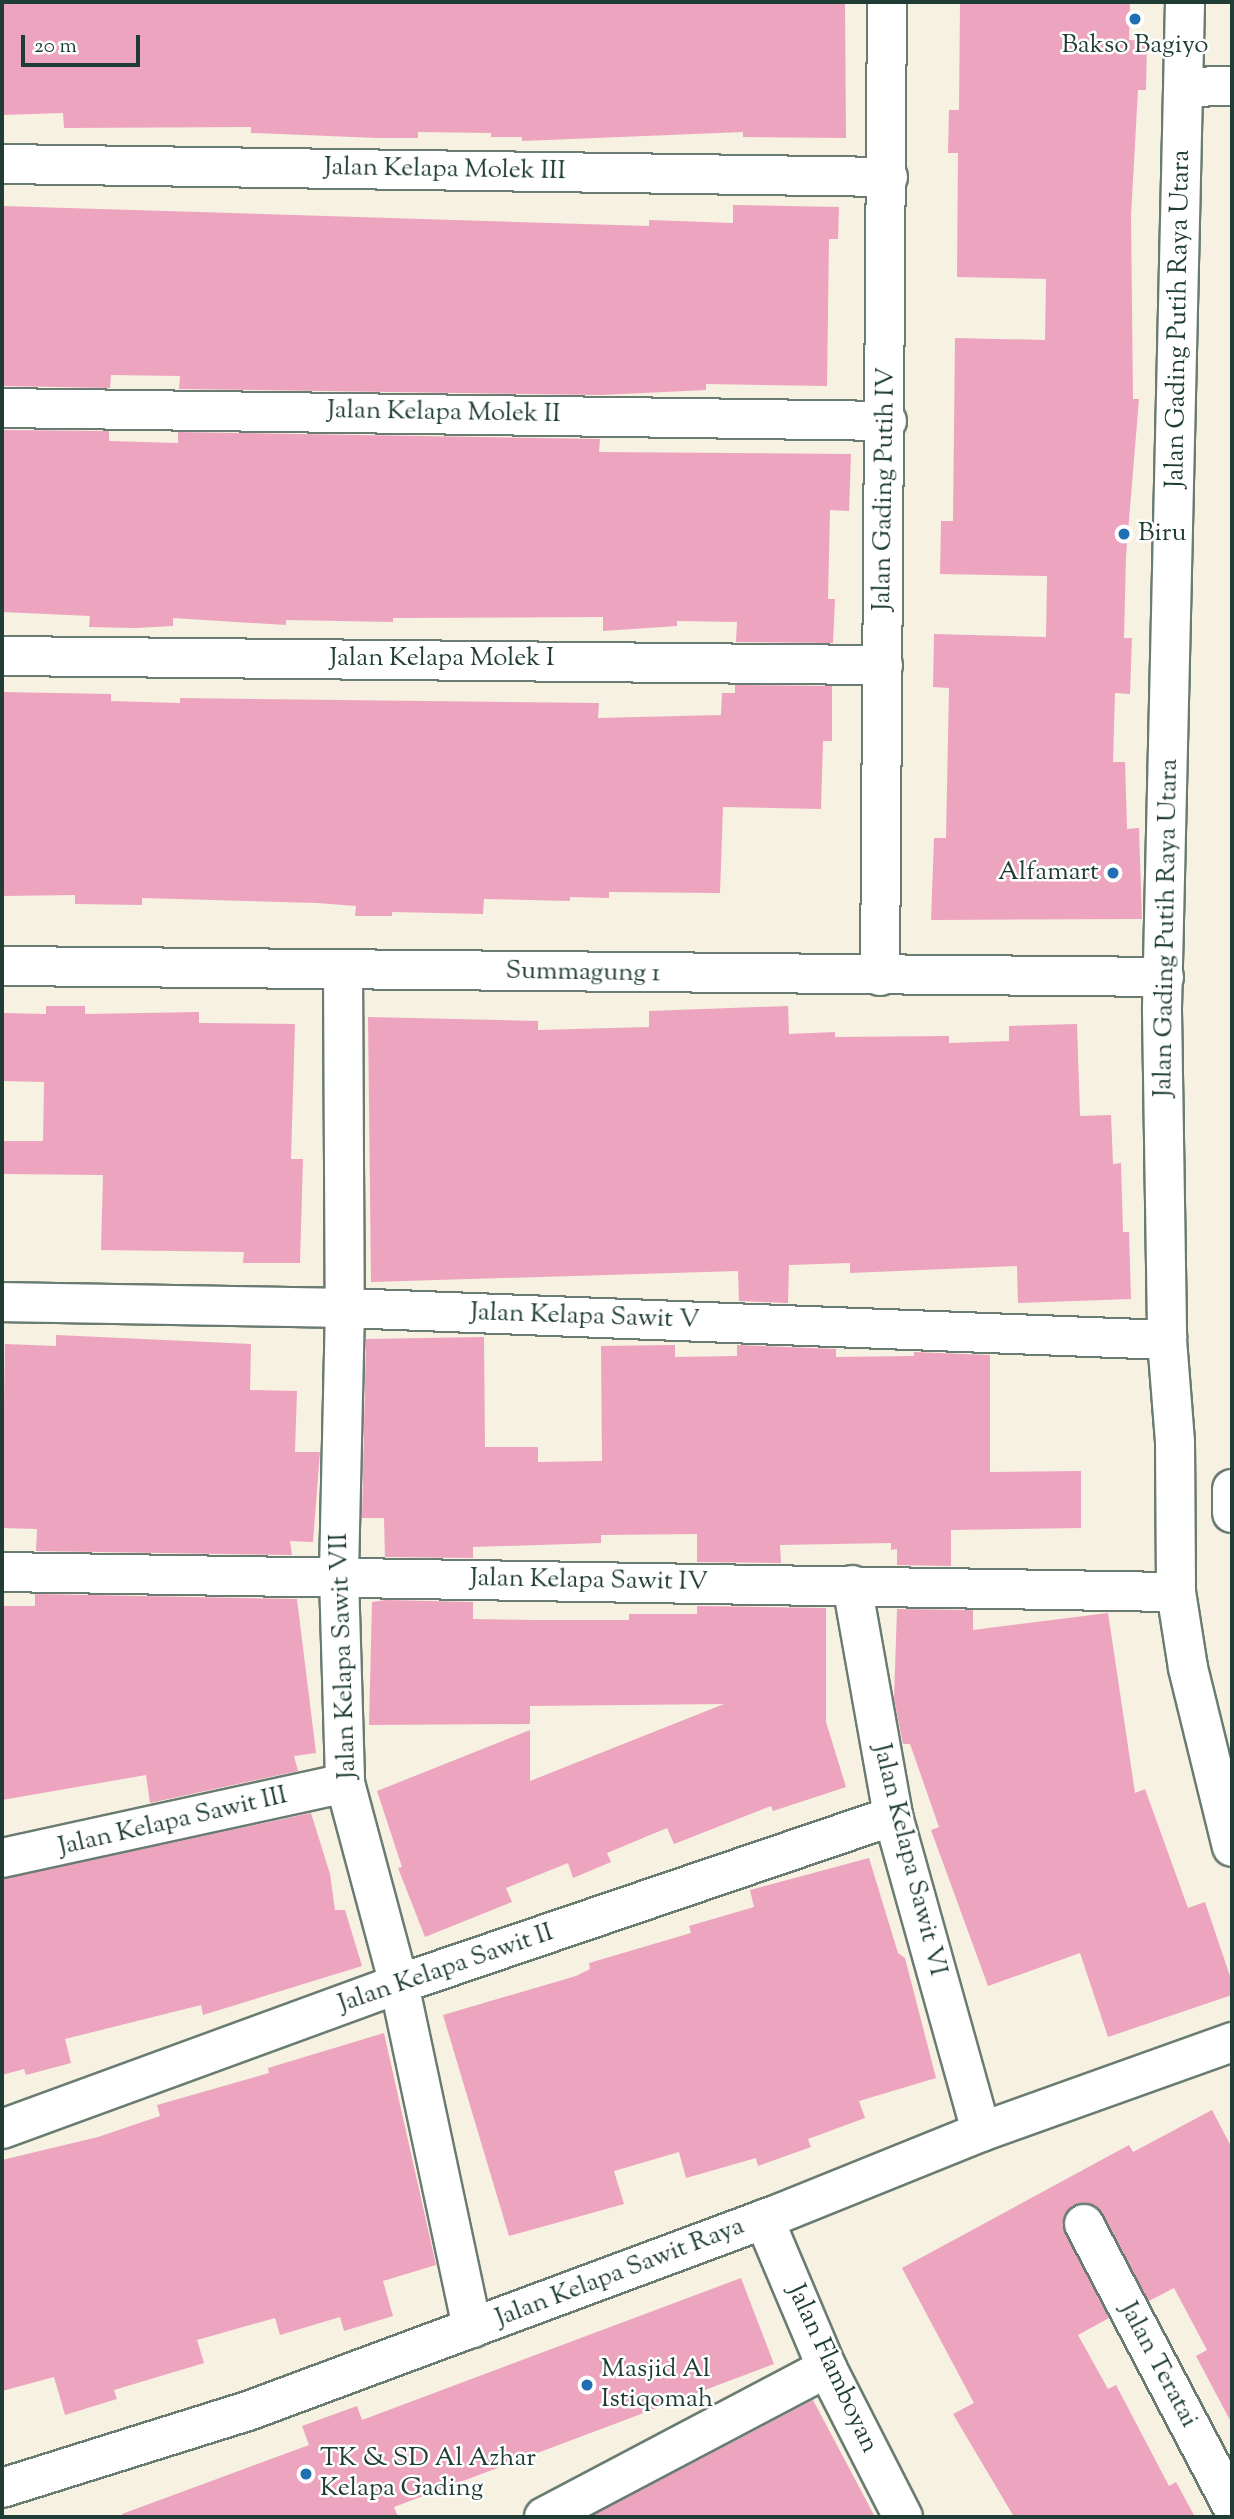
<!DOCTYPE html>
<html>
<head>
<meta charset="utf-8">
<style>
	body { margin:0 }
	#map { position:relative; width:1234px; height:2519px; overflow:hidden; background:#f6f1e1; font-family:"Sorts Mill Goudy",serif }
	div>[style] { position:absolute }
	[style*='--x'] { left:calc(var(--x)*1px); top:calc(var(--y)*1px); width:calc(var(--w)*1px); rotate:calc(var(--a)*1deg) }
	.building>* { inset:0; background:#eda4bf }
	.roads { filter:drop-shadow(2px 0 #6a7c71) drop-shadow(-2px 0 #6a7c71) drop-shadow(0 2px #6a7c71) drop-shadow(0 -2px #6a7c71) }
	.minor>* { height:38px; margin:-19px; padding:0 19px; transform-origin:19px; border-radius:19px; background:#fff }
	.dots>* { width:19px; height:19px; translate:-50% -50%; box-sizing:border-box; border:4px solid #fff; border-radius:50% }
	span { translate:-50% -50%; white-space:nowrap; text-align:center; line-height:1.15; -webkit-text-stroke:5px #fff; paint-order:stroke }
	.poi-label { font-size:26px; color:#1f3d34 }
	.left { translate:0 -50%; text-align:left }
	.right { translate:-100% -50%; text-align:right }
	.street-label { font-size:26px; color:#1f3d34 }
	.frame { position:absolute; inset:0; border:4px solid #1f3d34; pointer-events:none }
	.scale { position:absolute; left:21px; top:35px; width:119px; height:32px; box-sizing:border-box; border:4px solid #1f3d34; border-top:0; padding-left:9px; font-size:21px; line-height:24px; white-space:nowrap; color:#1f3d34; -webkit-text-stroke:5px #fff; paint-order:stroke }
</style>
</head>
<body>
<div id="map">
	<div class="building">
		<i style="clip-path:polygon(2px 2px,845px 2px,846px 138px,743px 137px,743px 132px,522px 141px,522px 137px,491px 137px,491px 133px,418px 132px,418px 138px,378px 138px,251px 133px,251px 127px,64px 128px,63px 113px,2px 115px)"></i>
		<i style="clip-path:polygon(960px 2px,1130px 2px,1129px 40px,1147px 41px,1146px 90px,1138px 90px,1131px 216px,1133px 399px,1139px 399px,1126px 556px,1124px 638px,1132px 638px,1130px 694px,1115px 693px,1113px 762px,1125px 762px,1127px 829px,1139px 828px,1142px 919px,931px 920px,934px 838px,946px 838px,949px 688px,933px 687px,934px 634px,1046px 637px,1047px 576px,940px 574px,941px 521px,953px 521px,955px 338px,1045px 340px,1046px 279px,957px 277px,958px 153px,948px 153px,949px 110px,959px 110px)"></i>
		<i style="clip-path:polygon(733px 205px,839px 207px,838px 239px,829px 239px,827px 386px,706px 384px,706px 390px,601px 395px,179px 389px,180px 376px,111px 375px,110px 388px,2px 386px,2px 206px,649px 226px,649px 220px,733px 223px)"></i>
		<i style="clip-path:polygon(2px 430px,109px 431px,109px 441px,178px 443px,178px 432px,600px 439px,599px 452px,851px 454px,849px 511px,830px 510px,828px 599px,835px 599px,833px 643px,736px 642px,737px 622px,677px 621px,677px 626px,603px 631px,603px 617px,393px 618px,393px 622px,286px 620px,286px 625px,173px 618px,173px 626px,136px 628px,89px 627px,90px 616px,2px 612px)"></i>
		<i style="clip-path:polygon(735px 685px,832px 686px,832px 741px,823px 741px,821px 809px,723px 807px,720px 893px,609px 892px,609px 898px,570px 897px,570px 901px,484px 899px,483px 914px,392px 912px,392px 916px,355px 916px,356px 906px,317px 903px,142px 898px,142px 905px,75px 904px,75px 895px,2px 896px,2px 692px,111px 694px,111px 701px,180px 703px,180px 698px,599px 703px,598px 718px,721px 715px,722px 693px,735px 693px)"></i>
		<i style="clip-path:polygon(46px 1006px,85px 1006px,85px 1014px,199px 1012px,199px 1023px,295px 1024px,291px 1159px,303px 1159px,300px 1263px,243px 1263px,244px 1252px,101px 1250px,103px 1175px,3px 1174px,4px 1141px,43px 1141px,44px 1082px,2px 1081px,2px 1013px,46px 1014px)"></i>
		<i style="clip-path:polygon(788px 1006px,789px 1034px,835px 1032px,835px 1037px,949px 1036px,949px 1043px,1009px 1041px,1009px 1026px,1077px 1024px,1080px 1116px,1111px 1115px,1113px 1164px,1121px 1163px,1123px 1232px,1129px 1232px,1131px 1299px,1018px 1303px,1017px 1266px,850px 1273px,850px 1263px,789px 1265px,788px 1303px,739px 1301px,738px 1271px,371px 1282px,368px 1017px,538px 1021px,538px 1030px,649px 1027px,649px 1011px)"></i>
		<i style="clip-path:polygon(56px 1335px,251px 1344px,250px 1390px,297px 1391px,295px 1452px,320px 1452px,313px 1542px,290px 1541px,292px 1555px,36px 1551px,37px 1529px,2px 1528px,5px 1344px,56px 1346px)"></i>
		<i style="clip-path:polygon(484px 1337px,485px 1447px,538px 1447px,538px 1462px,602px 1461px,601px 1346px,675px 1345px,675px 1357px,737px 1356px,737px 1345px,836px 1349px,836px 1357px,914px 1356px,914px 1352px,990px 1355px,990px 1472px,1081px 1471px,1081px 1528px,951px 1530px,951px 1566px,897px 1565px,897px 1549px,891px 1550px,891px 1543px,780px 1545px,781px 1563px,697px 1562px,697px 1534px,601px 1535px,601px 1543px,473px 1547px,473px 1558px,385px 1557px,384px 1518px,362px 1518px,366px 1339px)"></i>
		<i style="clip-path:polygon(35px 1594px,297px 1599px,316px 1753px,294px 1756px,298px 1771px,150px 1803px,146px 1775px,2px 1800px,2px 1606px,35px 1606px)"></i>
		<i style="clip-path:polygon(386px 1600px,473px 1602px,473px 1619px,531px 1620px,629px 1620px,629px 1614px,697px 1614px,697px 1606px,826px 1608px,826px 1722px,846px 1787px,773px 1811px,771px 1806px,674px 1844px,667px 1828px,607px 1853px,611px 1862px,573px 1878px,568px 1863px,506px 1888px,512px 1902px,425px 1937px,398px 1868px,402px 1867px,377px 1791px,530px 1730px,530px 1781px,724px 1704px,530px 1706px,530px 1724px,369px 1725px,372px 1602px)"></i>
		<i style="clip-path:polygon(897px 1609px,973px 1610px,973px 1630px,1108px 1613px,1135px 1793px,1145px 1789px,1188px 1908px,1205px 1902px,1232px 1982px,1232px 1995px,1108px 2037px,1080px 1953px,988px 1986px,931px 1830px,939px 1827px,910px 1744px,903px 1744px,894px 1699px)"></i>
		<i style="clip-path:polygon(311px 1813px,330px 1874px,335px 1910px,345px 1910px,362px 1966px,203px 2015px,201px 2005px,65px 2039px,71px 2063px,26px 2075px,24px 2069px,2px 2075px,2px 1879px)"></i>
		<i style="clip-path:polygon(869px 1858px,898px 1953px,905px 1958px,936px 2078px,859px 2101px,865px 2118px,808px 2139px,811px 2147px,758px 2166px,756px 2158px,686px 2178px,679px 2152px,614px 2171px,624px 2204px,509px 2236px,443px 2015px,576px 1976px,590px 1969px,589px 1963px,691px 1933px,689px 1926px,754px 1907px,750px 1890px)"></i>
		<i style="clip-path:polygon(384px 2033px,436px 2265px,383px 2281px,393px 2316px,344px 2331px,340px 2317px,280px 2335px,275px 2318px,197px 2340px,204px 2363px,114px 2390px,117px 2399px,65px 2415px,54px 2377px,2px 2391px,2px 2160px,98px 2137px,160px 2116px,157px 2105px,269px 2073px,268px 2068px)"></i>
		<i style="clip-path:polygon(1212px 2110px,1232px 2148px,1232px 2424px,1196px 2356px,1207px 2350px,1174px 2288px,1149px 2301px,1095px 2205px,1073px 2205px,1062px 2224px,1109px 2318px,1078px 2335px,1108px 2389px,1116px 2385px,1169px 2486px,1176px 2482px,1195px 2517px,1014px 2517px,953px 2414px,974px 2403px,902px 2268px,1129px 2145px,1133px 2152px)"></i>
		<i style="clip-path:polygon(741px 2278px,774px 2364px,394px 2507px,398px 2517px,123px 2517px,122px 2514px,309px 2445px,302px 2426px,357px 2406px,362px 2420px)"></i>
		<i style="clip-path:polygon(813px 2400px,875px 2517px,590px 2517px)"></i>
	</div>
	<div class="roads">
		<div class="minor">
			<i style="--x:1185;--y:2;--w:1009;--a:91.31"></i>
			<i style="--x:1162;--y:1011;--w:329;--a:89.1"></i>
			<i style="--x:1167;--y:1340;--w:102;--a:85.5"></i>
			<i style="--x:1175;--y:1442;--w:150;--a:89.6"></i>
			<i style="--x:1176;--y:1592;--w:77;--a:81"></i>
			<i style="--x:1188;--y:1668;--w:184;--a:76.2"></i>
			<i style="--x:1184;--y:87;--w:48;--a:-1.2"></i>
			<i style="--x:2;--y:164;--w:886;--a:0.84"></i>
			<i style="--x:2;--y:408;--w:885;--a:0.84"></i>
			<i style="--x:2;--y:656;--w:881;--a:0.59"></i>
			<i style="--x:2;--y:966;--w:1162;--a:0.54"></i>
			<i style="--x:343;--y:971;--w:337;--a:89.7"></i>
			<i style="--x:345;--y:1308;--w:269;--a:91.3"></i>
			<i style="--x:339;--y:1577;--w:206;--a:88.3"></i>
			<i style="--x:345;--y:1783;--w:208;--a:75"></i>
			<i style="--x:399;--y:1984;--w:352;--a:78"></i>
			<i style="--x:880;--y:976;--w:974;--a:-89.59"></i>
			<i style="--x:2;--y:1302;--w:343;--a:1"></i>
			<i style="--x:345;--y:1308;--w:823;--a:2.23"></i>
			<i style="--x:1232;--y:1489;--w:24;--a:90"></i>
			<i style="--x:2;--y:1572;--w:1174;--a:0.98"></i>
			<i style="--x:852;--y:1585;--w:235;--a:79.9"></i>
			<i style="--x:893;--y:1816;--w:328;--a:74.4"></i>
			<i style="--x:2;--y:1858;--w:351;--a:-12.3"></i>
			<i style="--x:2;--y:2129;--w:423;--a:-20.1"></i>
			<i style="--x:399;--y:1984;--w:522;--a:-18.78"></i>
			<i style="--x:764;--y:2219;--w:162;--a:67.1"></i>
			<i style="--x:827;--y:2368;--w:167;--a:63"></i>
			<i style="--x:1084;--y:2224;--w:318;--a:62.3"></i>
			<i style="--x:2;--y:2488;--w:258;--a:-17.4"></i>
			<i style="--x:248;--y:2411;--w:565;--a:-20.39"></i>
			<i style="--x:778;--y:2214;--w:219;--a:-22"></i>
			<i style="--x:981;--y:2132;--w:267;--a:-19.7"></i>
			<i style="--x:544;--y:2517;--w:320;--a:-27.8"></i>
		</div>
	</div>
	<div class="dots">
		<i style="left:1135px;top:19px;background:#1f6fb2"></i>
		<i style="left:1124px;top:534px;background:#1f6fb2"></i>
		<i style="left:1113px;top:873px;background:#1f6fb2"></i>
		<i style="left:587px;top:2385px;background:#1f6fb2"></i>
		<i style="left:306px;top:2474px;background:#1f6fb2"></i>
	</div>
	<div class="poi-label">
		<span style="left:1135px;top:46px">Bakso Bagiyo</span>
		<span class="left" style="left:1138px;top:534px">Biru</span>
		<span class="right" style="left:1099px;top:873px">Alfamart</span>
		<span class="left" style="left:601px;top:2385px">Masjid Al<br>Istiqomah</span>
		<span class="left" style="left:320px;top:2474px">TK &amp; SD Al Azhar<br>Kelapa Gading</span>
	</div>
	<div class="street-label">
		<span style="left:445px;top:170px;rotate:1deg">Jalan Kelapa Molek III</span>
		<span style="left:1179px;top:319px;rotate:-89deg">Jalan Gading Putih Raya Utara</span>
		<span style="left:444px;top:413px;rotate:1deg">Jalan Kelapa Molek II</span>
		<span style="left:885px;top:489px;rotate:-89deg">Jalan Gading Putih IV</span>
		<span style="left:442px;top:659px">Jalan Kelapa Molek I</span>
		<span style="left:1167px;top:928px;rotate:-89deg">Jalan Gading Putih Raya Utara</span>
		<span style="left:583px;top:973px;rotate:1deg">Summagung 1</span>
		<span style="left:585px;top:1317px;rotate:2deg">Jalan Kelapa Sawit V</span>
		<span style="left:589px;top:1581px;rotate:1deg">Jalan Kelapa Sawit IV</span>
		<span style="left:344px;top:1656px;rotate:-92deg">Jalan Kelapa Sawit VII</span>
		<span style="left:173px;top:1822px;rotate:-13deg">Jalan Kelapa Sawit III</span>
		<span style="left:909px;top:1860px;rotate:76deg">Jalan Kelapa Sawit VI</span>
		<span style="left:446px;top:1969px;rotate:-19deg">Jalan Kelapa Sawit II</span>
		<span style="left:620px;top:2273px;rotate:-21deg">Jalan Kelapa Sawit Raya</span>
		<span style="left:1158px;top:2365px;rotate:62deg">Jalan Teratai</span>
		<span style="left:832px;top:2369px;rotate:65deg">Jalan Flamboyan</span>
	</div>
	<div class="frame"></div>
	<div class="scale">20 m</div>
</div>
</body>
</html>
